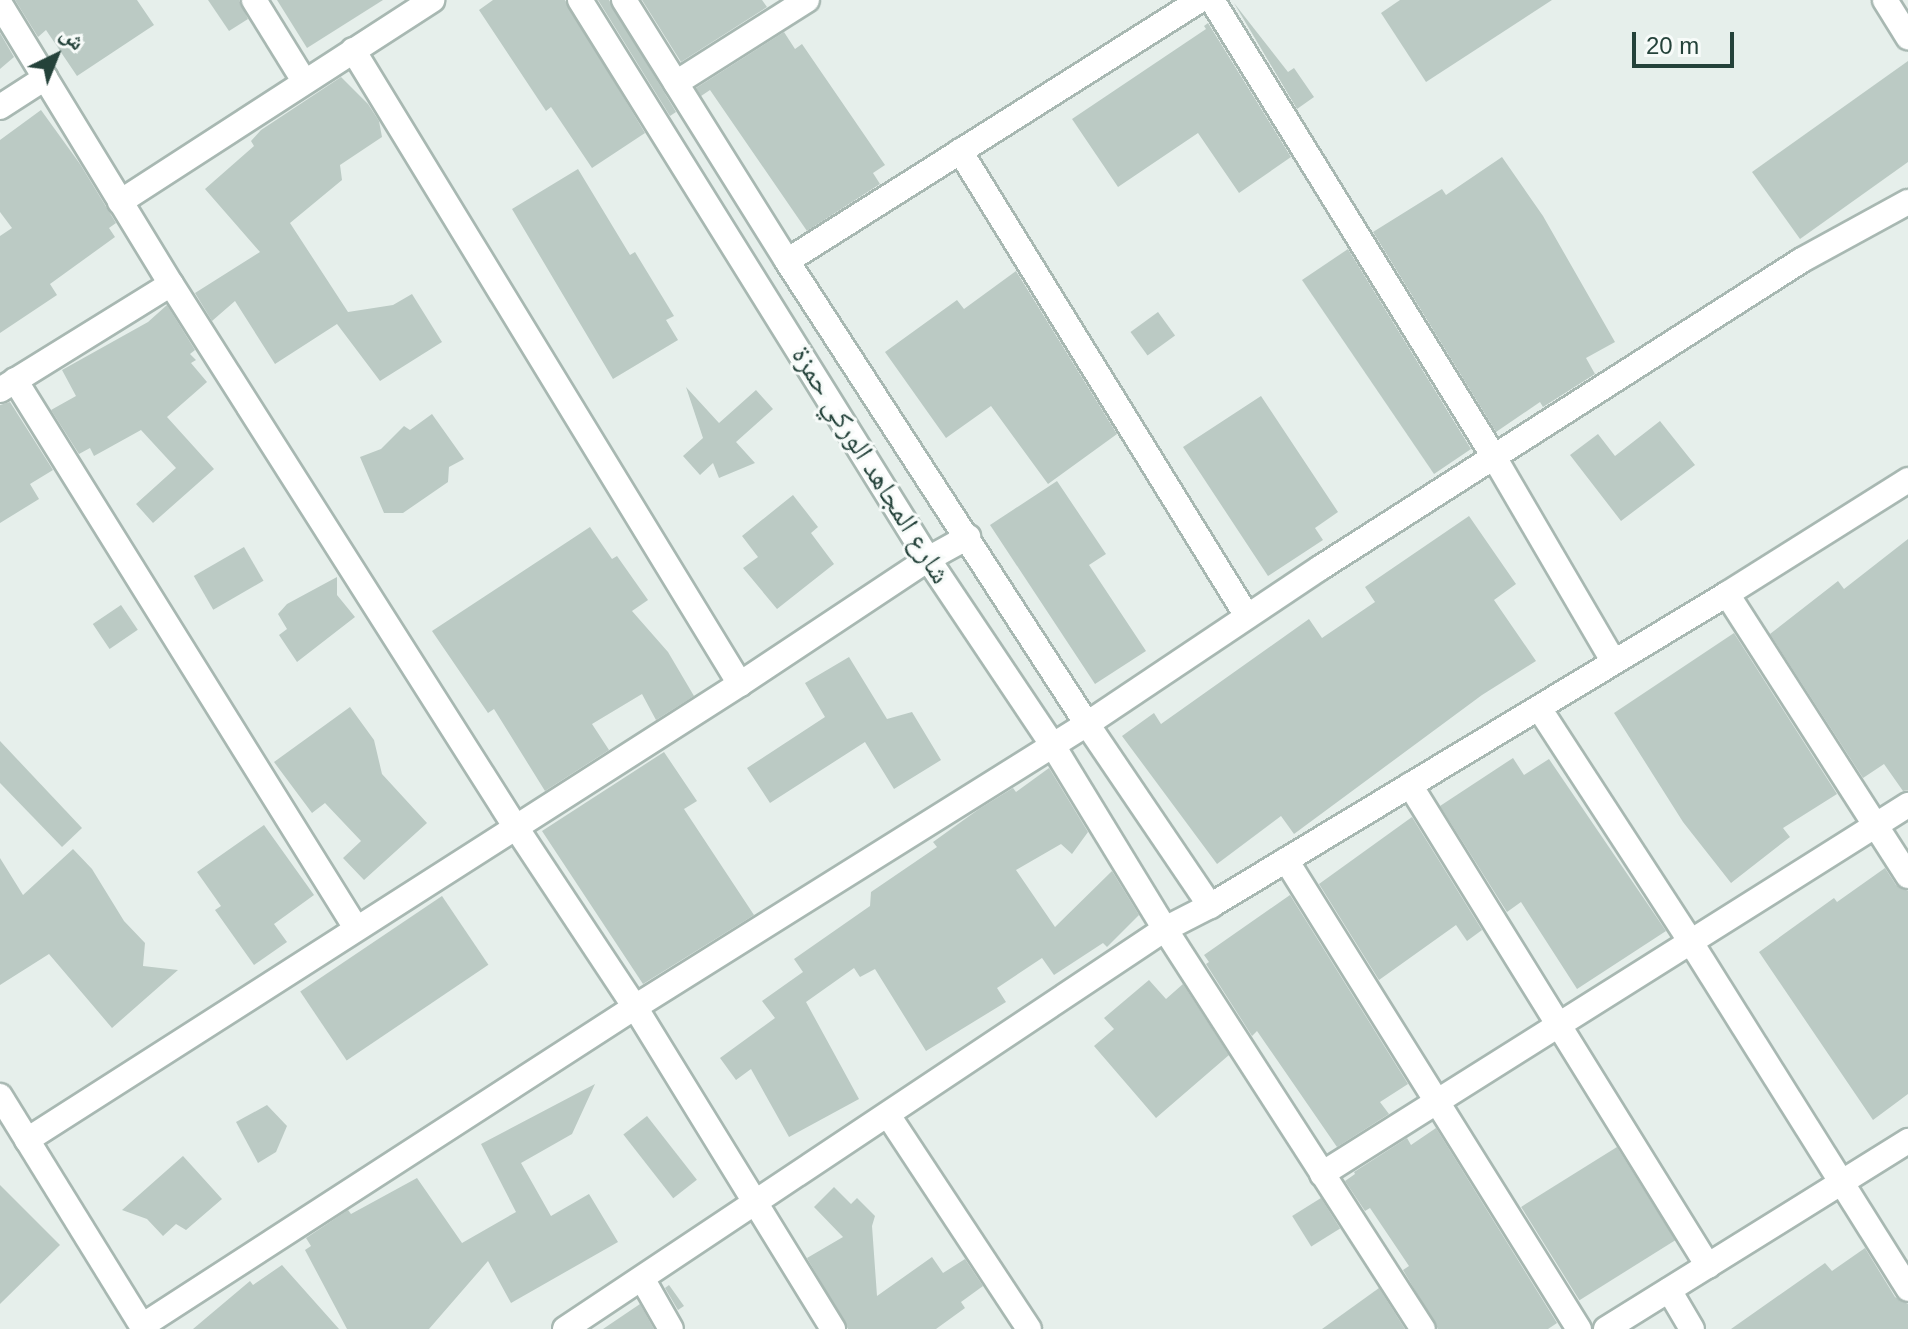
<!DOCTYPE html>
<html>
<head>
<meta charset="utf-8">
<style>
	body { margin:0 }
	#map { position:relative; width:1908px; height:1329px; overflow:hidden; background:#e6efeb; font-family:Helvetica,"Noto Naskh Arabic",sans-serif }
	div>[style] { position:absolute }
	[style*='--x'] { left:calc(var(--x)*1px); top:calc(var(--y)*1px); width:calc(var(--w)*1px); rotate:calc(var(--a)*1deg) }
	.building>* { inset:0; background:#bbcac4; transform-origin:0 0 }
	.roads { filter:drop-shadow(2px 0 #a8b8b2) drop-shadow(-2px 0 #a8b8b2) drop-shadow(0 2px #a8b8b2) drop-shadow(0 -2px #a8b8b2) }
	.minor>* { height:24px; margin:-12px; padding:0 12px; transform-origin:12px; border-radius:12px; background:#fff }
	span { translate:-50% -50%; white-space:nowrap; text-align:center; line-height:1.15; -webkit-text-stroke:6px #f7fbf9; paint-order:stroke }
	.street-label { font-size:28px; color:#24423a }
	.north { position:absolute; left:16px; top:16px; width:80px; height:80px; -webkit-text-stroke:6px #f7fbf9; paint-order:stroke; rotate:43deg; font-size:22px; font-weight:700; line-height:32px; text-align:center; color:#24423a }
	.north::after { content:''; display:block; margin:auto; width:28px; height:36px; background:#24423a; clip-path:polygon(50% 0,100% 100%,50% 72%,0 100%) }
	.scale { position:absolute; left:1632px; top:32px; width:102px; height:36px; box-sizing:border-box; border:4px solid #24423a; border-top:0; padding-left:10px; font-size:24px; line-height:28px; white-space:nowrap; color:#24423a; -webkit-text-stroke:6px #f7fbf9; paint-order:stroke }
</style>
</head>
<body>
<div id="map">
	<div class="building">
		<i style="clip-path:polygon(15px 0,137px 0,154px 25px,77px 76px,46px 30px,38px 37px)"></i>
		<i style="clip-path:polygon(208px 0,239px 0,248px 19px,229px 31px)"></i>
		<i style="clip-path:polygon(277px 0,383px 0,307px 48px)"></i>
		<i style="clip-path:polygon(493px 0,565px 0,645px 133px,592px 168px,551px 107px,546px 111px,479px 10px)"></i>
		<i style="clip-path:polygon(598px 0,609px 0,676px 112px,670px 116px)"></i>
		<i style="clip-path:polygon(642px 0,762px 0,767px 7px,681px 62px)"></i>
		<i style="clip-path:polygon(1400px 0,1552px 0,1426px 82px,1381px 13px)"></i>
		<i style="clip-path:polygon(1234px 3px,1288px 72px,1294px 68px,1314px 97px,1297px 109px)"></i>
		<i style="clip-path:polygon(1208px 23px,1291px 157px,1239px 193px,1198px 133px,1118px 187px,1072px 119px,1206px 29px,1204px 26px)"></i>
		<i style="clip-path:polygon(784px 32px,795px 49px,802px 44px,885px 165px,873px 173px,880px 184px,807px 231px,710px 90px,701px 96px,696px 88px)"></i>
		<i style="clip-path:polygon(0 33px,14px 57px,0 69px)"></i>
		<i style="clip-path:polygon(1908px 61px,1908px 162px,1800px 239px,1752px 172px)"></i>
		<i style="clip-path:polygon(341px 77px,368px 104px,379px 121px,382px 137px,340px 165px,342px 180px,290px 223px,348px 312px,393px 305px,412px 294px,442px 342px,380px 381px,337px 324px,275px 364px,235px 301px,212px 321px,195px 293px,260px 252px,205px 189px,254px 146px,251px 141px,261px 130px)"></i>
		<i style="clip-path:polygon(41px 110px,80px 164px,116px 223px,109px 228px,115px 237px,50px 284px,57px 295px,0 333px,0 236px,12px 228px,0 212px,0 140px)"></i>
		<i style="clip-path:polygon(1502px 157px,1543px 216px,1615px 342px,1586px 358px,1595px 374px,1543px 407px,1540px 402px,1496px 432px,1373px 232px,1442px 189px,1446px 195px)"></i>
		<i style="clip-path:polygon(578px 169px,630px 255px,635px 252px,674px 316px,666px 320px,678px 340px,613px 379px,512px 209px)"></i>
		<i style="clip-path:polygon(1348px 249px,1471px 449px,1434px 474px,1302px 280px)"></i>
		<i style="clip-path:polygon(1016px 271px,1117px 434px,1048px 484px,991px 406px,946px 438px,885px 352px,957px 300px,964px 309px)"></i>
		<i style="clip-path:polygon(167px 305px,195px 350px,190px 354px,196px 360px,191px 363px,207px 382px,167px 417px,214px 469px,153px 523px,136px 504px,176px 468px,141px 430px,94px 456px,90px 448px,79px 454px,51px 410px,76px 396px,62px 370px,148px 322px)"></i>
		<i style="left:1158px;top:312px;width:29px;height:34px;rotate:54deg"></i>
		<i style="clip-path:polygon(686px 387px,719px 423px,756px 390px,773px 409px,736px 442px,755px 463px,719px 478px,713px 463px,700px 475px,683px 456px,703px 438px)"></i>
		<i style="clip-path:polygon(1261px 396px,1338px 512px,1315px 528px,1323px 540px,1268px 576px,1183px 447px)"></i>
		<i style="clip-path:polygon(10px 402px,53px 470px,30px 484px,39px 499px,0 523px,0 405px)"></i>
		<i style="clip-path:polygon(432px 414px,464px 459px,449px 467px,448px 482px,403px 513px,384px 513px,360px 457px,381px 449px,404px 426px,410px 430px)"></i>
		<i style="clip-path:polygon(1660px 421px,1695px 465px,1621px 521px,1570px 455px,1598px 434px,1615px 456px)"></i>
		<i style="clip-path:polygon(1057px 481px,1106px 554px,1089px 565px,1146px 651px,1095px 684px,990px 525px)"></i>
		<i style="clip-path:polygon(793px 495px,818px 527px,811px 533px,834px 564px,777px 609px,743px 568px,758px 557px,742px 536px)"></i>
		<i style="clip-path:polygon(1469px 516px,1516px 584px,1494px 600px,1536px 661px,1482px 695px,1294px 834px,1281px 816px,1217px 864px,1122px 736px,1154px 713px,1161px 724px,1309px 619px,1322px 638px,1375px 602px,1365px 587px)"></i>
		<i style="clip-path:polygon(590px 527px,612px 559px,617px 556px,648px 600px,632px 611px,668px 652px,694px 696px,656px 720px,642px 694px,592px 724px,609px 750px,545px 791px,494px 709px,488px 713px,432px 631px)"></i>
		<i style="clip-path:polygon(1908px 539px,1908px 790px,1903px 791px,1884px 764px,1863px 778px,1770px 634px,1838px 581px,1844px 589px)"></i>
		<i style="left:244px;top:547px;width:39px;height:58px;rotate:60deg"></i>
		<i style="clip-path:polygon(337px 577px,337px 595px,355px 617px,297px 662px,279px 635px,287px 629px,278px 614px,287px 604px)"></i>
		<i style="left:121px;top:605px;width:30px;height:34px;rotate:56deg"></i>
		<i style="clip-path:polygon(1734px 633px,1837px 794px,1783px 828px,1790px 837px,1731px 883px,1683px 822px,1614px 713px)"></i>
		<i style="clip-path:polygon(849px 657px,887px 719px,912px 712px,941px 760px,894px 789px,865px 742px,770px 803px,747px 768px,825px 717px,805px 683px)"></i>
		<i style="clip-path:polygon(350px 707px,374px 740px,382px 774px,427px 823px,364px 880px,343px 858px,361px 841px,325px 803px,312px 813px,274px 762px)"></i>
		<i style="clip-path:polygon(0 741px,82px 828px,62px 847px,0 783px)"></i>
		<i style="clip-path:polygon(664px 752px,697px 801px,684px 809px,754px 915px,643px 984px,542px 831px)"></i>
		<i style="clip-path:polygon(1513px 758px,1524px 775px,1549px 759px,1666px 931px,1577px 989px,1521px 902px,1507px 912px,1440px 806px)"></i>
		<i style="clip-path:polygon(1049px 768px,1088px 832px,1072px 854px,1061px 844px,1016px 870px,1055px 927px,1112px 871px,1139px 915px,1107px 947px,1103px 943px,1054px 975px,1042px 958px,997px 988px,1006px 1002px,926px 1051px,875px 969px,860px 977px,854px 968px,806px 1002px,859px 1099px,789px 1137px,751px 1069px,736px 1080px,720px 1058px,775px 1018px,762px 1001px,803px 972px,794px 959px,870px 906px,871px 892px,937px 847px,933px 842px,979px 809px,1013px 788px,1016px 792px)"></i>
		<i style="clip-path:polygon(1412px 817px,1482px 930px,1467px 941px,1456px 925px,1379px 980px,1319px 884px)"></i>
		<i style="clip-path:polygon(264px 825px,314px 895px,274px 924px,287px 942px,254px 965px,215px 910px,221px 906px,197px 872px)"></i>
		<i style="clip-path:polygon(73px 849px,92px 869px,124px 921px,145px 943px,143px 966px,178px 970px,112px 1028px,49px 954px,0 985px,0 858px,23px 895px)"></i>
		<i style="clip-path:polygon(1885px 868px,1896px 885px,1908px 891px,1908px 1094px,1873px 1120px,1759px 952px,1834px 898px,1837px 902px)"></i>
		<i style="clip-path:polygon(1290px 895px,1408px 1084px,1380px 1102px,1389px 1114px,1337px 1147px,1257px 1031px,1252px 1036px,1206px 964px,1209px 962px,1204px 955px)"></i>
		<i style="left:442px;top:896px;width:83px;height:171px;rotate:56deg"></i>
		<i style="clip-path:polygon(1149px 980px,1166px 999px,1183px 984px,1229px 1055px,1156px 1118px,1094px 1046px,1114px 1029px,1104px 1018px)"></i>
		<i style="clip-path:polygon(595px 1084px,572px 1134px,521px 1163px,551px 1216px,589px 1194px,618px 1242px,511px 1303px,488px 1261px,429px 1329px,347px 1329px,305px 1250px,311px 1246px,306px 1238px,348px 1210px,351px 1214px,417px 1178px,462px 1243px,516px 1212px,481px 1144px)"></i>
		<i style="clip-path:polygon(267px 1105px,287px 1126px,276px 1152px,258px 1163px,236px 1122px)"></i>
		<i style="left:647px;top:1116px;width:81px;height:30px;rotate:52deg"></i>
		<i style="clip-path:polygon(1436px 1128px,1557px 1323px,1548px 1329px,1438px 1329px,1403px 1270px,1409px 1266px,1370px 1208px,1365px 1211px,1345px 1181px,1355px 1174px,1354px 1172px,1407px 1138px,1411px 1145px)"></i>
		<i style="left:1617px;top:1147px;width:110px;height:113px;rotate:58deg"></i>
		<i style="clip-path:polygon(183px 1156px,222px 1199px,186px 1230px,176px 1224px,163px 1236px,147px 1219px,122px 1210px)"></i>
		<i style="clip-path:polygon(0 1185px,60px 1245px,0 1304px)"></i>
		<i style="clip-path:polygon(834px 1187px,851px 1204px,857px 1198px,875px 1216px,872px 1226px,877px 1296px,932px 1257px,943px 1273px,965px 1259px,983px 1286px,961px 1302px,965px 1308px,936px 1329px,848px 1329px,807px 1258px,843px 1237px,814px 1207px)"></i>
		<i style="left:1321px;top:1198px;width:36px;height:34px;rotate:58deg"></i>
		<i style="clip-path:polygon(1865px 1248px,1895px 1297px,1908px 1304px,1908px 1329px,1731px 1329px,1825px 1263px,1832px 1271px)"></i>
		<i style="clip-path:polygon(282px 1265px,339px 1329px,193px 1329px,250px 1281px,253px 1285px)"></i>
		<i style="clip-path:polygon(669px 1285px,684px 1306px,678px 1310px,665px 1288px)"></i>
		<i style="clip-path:polygon(1379px 1288px,1405px 1329px,1322px 1329px)"></i>
		<i style="clip-path:polygon(640px 1304px,654px 1329px,603px 1329px)"></i>
	</div>
	<div class="roads">
		<div class="minor">
			<i style="--x:254;--y:0;--w:95;--a:58.3"></i>
			<i style="--x:580;--y:0;--w:658;--a:58.1"></i>
			<i style="--x:928;--y:559;--w:223;--a:56.2"></i>
			<i style="--x:1052;--y:744;--w:217;--a:58.6"></i>
			<i style="--x:1165;--y:929;--w:476;--a:57.2"></i>
			<i style="--x:624;--y:0;--w:308;--a:58"></i>
			<i style="--x:787;--y:261;--w:552;--a:57.06"></i>
			<i style="--x:1087;--y:724;--w:220;--a:55.9"></i>
			<i style="--x:1212;--y:0;--w:537;--a:58.32"></i>
			<i style="--x:1494;--y:457;--w:236;--a:59.7"></i>
			<i style="--x:1885;--y:0;--w:44;--a:58.1"></i>
			<i style="--x:0;--y:4;--w:328;--a:58.6"></i>
			<i style="--x:171;--y:284;--w:642;--a:57.6"></i>
			<i style="--x:515;--y:826;--w:217;--a:56.5"></i>
			<i style="--x:635;--y:1007;--w:378;--a:58.4"></i>
			<i style="--x:353;--y:50;--w:743;--a:58.6"></i>
			<i style="--x:676;--y:83;--w:155;--a:-32.4"></i>
			<i style="--x:0;--y:107;--w:54;--a:-32.8"></i>
			<i style="--x:960;--y:151;--w:546;--a:58.32"></i>
			<i style="--x:120;--y:202;--w:372;--a:-32.9"></i>
			<i style="--x:787;--y:261;--w:489;--a:-32.3"></i>
			<i style="--x:15;--y:380;--w:645;--a:58.11"></i>
			<i style="--x:0;--y:390;--w:201;--a:-31.8"></i>
			<i style="--x:1727;--y:594;--w:335;--a:57.3"></i>
			<i style="--x:1539;--y:708;--w:281;--a:57"></i>
			<i style="--x:1692;--y:944;--w:407;--a:57.9"></i>
			<i style="--x:1410;--y:785;--w:566;--a:58.22"></i>
			<i style="--x:1286;--y:860;--w:553;--a:58.01"></i>
			<i style="--x:0;--y:1096;--w:274;--a:58.3"></i>
			<i style="--x:888;--y:1115;--w:256;--a:56.6"></i>
			<i style="--x:27;--y:1140;--w:846;--a:-32.6"></i>
			<i style="--x:740;--y:684;--w:226;--a:-33.6"></i>
			<i style="--x:928;--y:559;--w:46;--a:-28.8"></i>
			<i style="--x:1322;--y:1174;--w:693;--a:-32.2"></i>
			<i style="--x:643;--y:1280;--w:56;--a:60.3"></i>
			<i style="--x:1669;--y:1290;--w:45;--a:59.5"></i>
			<i style="--x:142;--y:1326;--w:587;--a:-32.91"></i>
			<i style="--x:635;--y:1007;--w:533;--a:-32.05"></i>
			<i style="--x:1087;--y:724;--w:280;--a:-33.8"></i>
			<i style="--x:1320;--y:568;--w:572;--a:-32.58"></i>
			<i style="--x:1802;--y:260;--w:121;--a:-28.7"></i>
			<i style="--x:565;--y:1329;--w:721;--a:-33.69"></i>
			<i style="--x:1165;--y:929;--w:51;--a:-27.1"></i>
			<i style="--x:1210;--y:906;--w:604;--a:-31.11"></i>
			<i style="--x:1727;--y:594;--w:214;--a:-32.2"></i>
			<i style="--x:1606;--y:1329;--w:356;--a:-31.9"></i>
		</div>
	</div>
	<div class="street-label">
		<span style="left:871px;top:465px;rotate:58deg">شارع المجاهد الوركي حمزة</span>
	</div>
	<div class="north">ش</div>
	<div class="scale">20 m</div>
</div>
</body>
</html>
